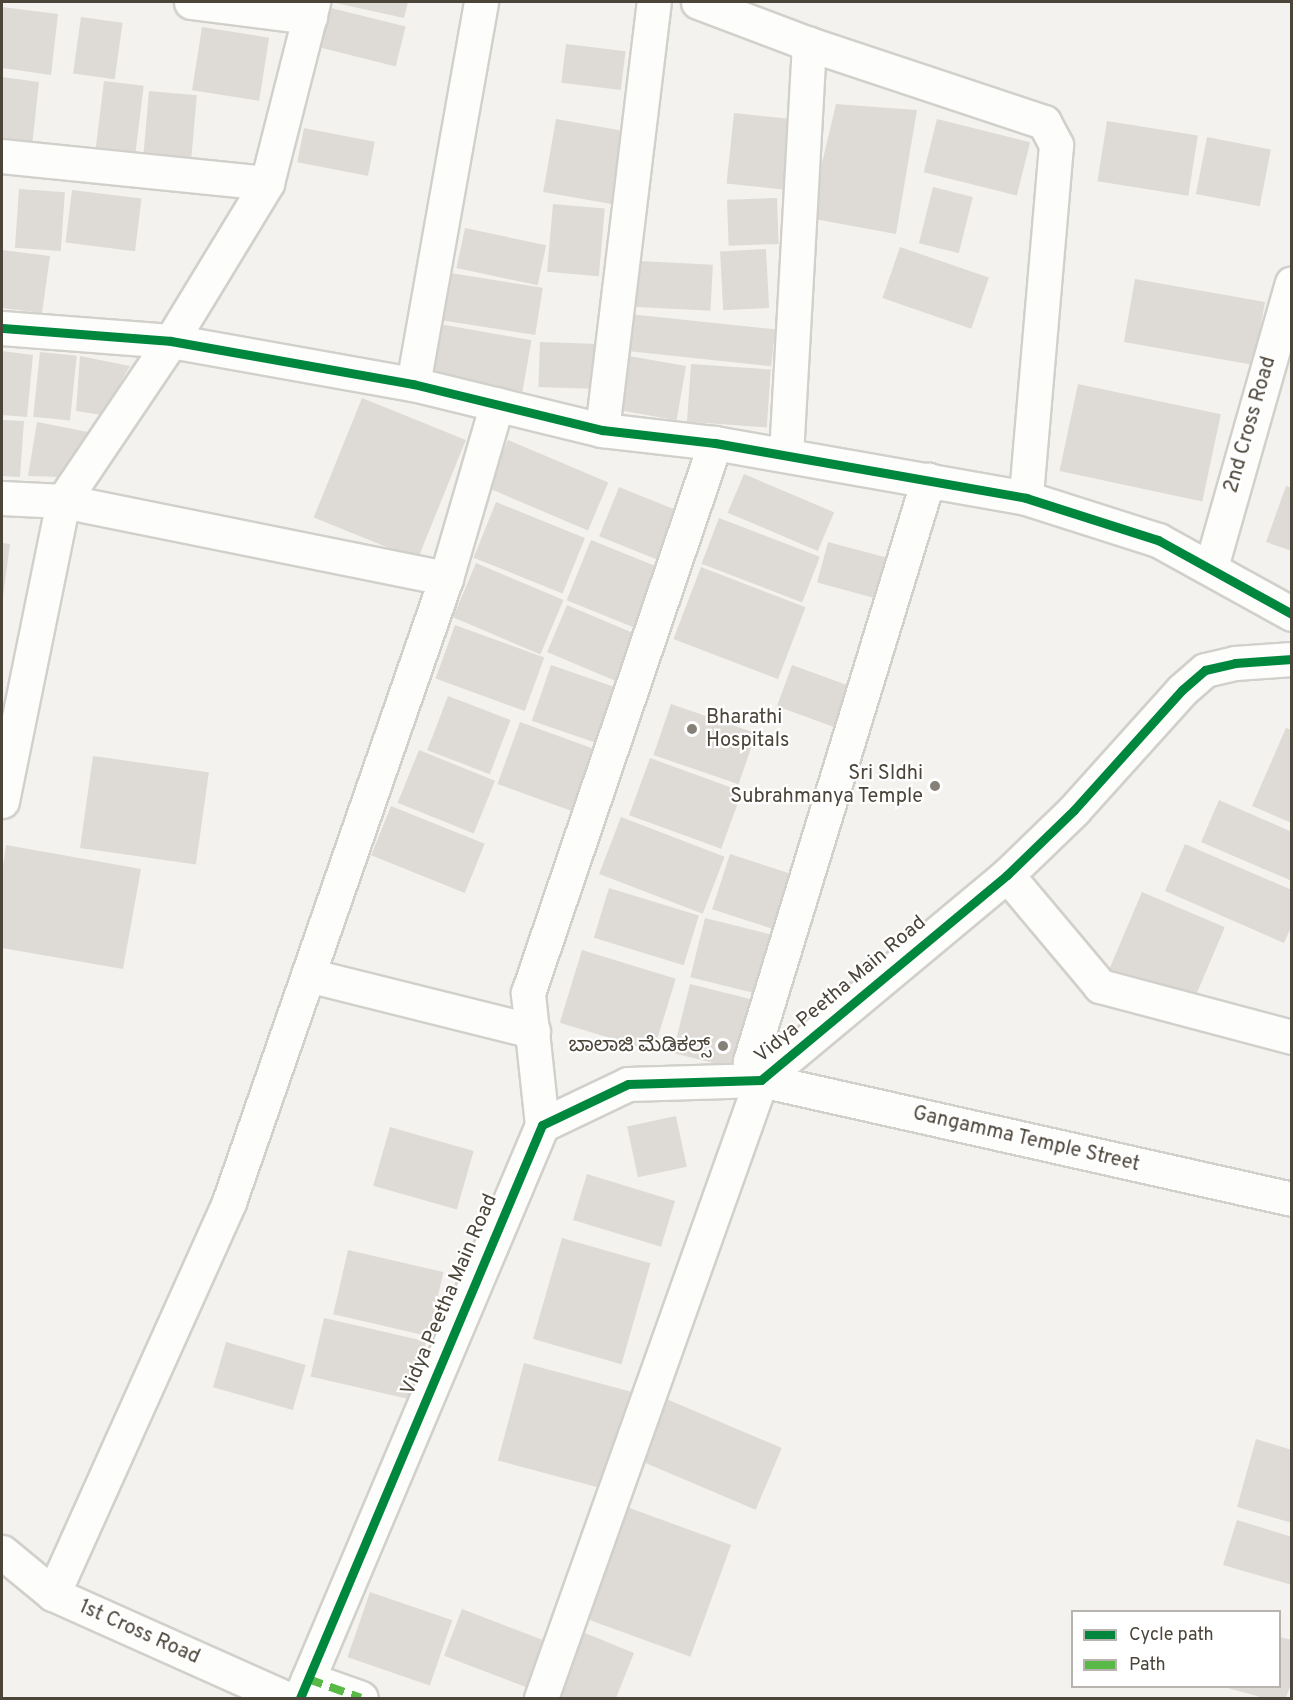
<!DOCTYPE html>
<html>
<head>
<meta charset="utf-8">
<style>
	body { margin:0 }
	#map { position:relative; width:1293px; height:1700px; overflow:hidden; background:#f4f2ee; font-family:Overpass,"Noto Sans Kannada",sans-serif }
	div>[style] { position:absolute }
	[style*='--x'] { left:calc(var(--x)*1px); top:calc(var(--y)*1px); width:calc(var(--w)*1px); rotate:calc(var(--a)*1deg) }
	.building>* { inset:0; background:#dedbd6; transform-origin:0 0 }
	.roads { filter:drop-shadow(2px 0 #d2d0cb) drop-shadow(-2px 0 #d2d0cb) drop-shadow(0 2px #d2d0cb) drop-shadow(0 -2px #d2d0cb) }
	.minor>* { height:33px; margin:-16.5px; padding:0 16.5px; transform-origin:16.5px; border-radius:16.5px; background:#fdfdfc }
	.tertiary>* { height:33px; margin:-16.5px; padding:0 16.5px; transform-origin:16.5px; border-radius:16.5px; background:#fdfdfc }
	.quiet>* { height:8px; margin-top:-4px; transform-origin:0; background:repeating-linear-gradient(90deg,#58b947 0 15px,transparent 0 23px) }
	.cycleway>* { height:9px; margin:-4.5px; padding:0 4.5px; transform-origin:4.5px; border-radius:4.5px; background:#00873e }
	.dots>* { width:16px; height:16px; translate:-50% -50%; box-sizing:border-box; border:3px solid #fff; border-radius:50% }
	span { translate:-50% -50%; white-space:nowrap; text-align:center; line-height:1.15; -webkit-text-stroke:4.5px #fff; paint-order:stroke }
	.street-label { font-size:20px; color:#4b4439 }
	.poi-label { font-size:20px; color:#4b4439 }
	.left { translate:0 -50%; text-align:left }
	.right { translate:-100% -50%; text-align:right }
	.frame { position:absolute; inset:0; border:3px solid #4b4439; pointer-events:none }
	.legend { position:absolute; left:1071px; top:1610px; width:210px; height:78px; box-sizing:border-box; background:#fff; border:2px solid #b7b4b0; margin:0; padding:8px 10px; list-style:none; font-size:18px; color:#4b4439 }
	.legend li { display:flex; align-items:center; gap:12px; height:30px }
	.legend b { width:30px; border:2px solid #b7b4b0 }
</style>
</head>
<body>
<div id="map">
	<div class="building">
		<i style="clip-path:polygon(331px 2px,408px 2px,404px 18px)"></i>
		<i style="clip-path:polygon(2px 7px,58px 14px,51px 75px,2px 68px)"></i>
		<i style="left:327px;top:7px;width:81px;height:41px;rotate:14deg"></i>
		<i style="left:81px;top:17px;width:42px;height:57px;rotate:8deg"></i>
		<i style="left:202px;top:27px;width:68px;height:64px;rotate:9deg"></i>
		<i style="left:566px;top:44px;width:60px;height:39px;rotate:7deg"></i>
		<i style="clip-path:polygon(2px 77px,39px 82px,32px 146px,2px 143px)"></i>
		<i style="left:104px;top:81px;width:40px;height:72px;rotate:7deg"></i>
		<i style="left:149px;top:91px;width:48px;height:62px;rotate:5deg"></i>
		<i style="clip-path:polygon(836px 104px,917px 110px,896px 234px,809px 218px)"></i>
		<i style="left:734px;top:113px;width:58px;height:71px;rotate:6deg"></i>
		<i style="left:556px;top:119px;width:72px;height:74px;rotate:10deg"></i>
		<i style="left:937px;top:119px;width:96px;height:55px;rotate:14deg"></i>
		<i style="left:1107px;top:121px;width:92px;height:61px;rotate:9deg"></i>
		<i style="left:304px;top:128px;width:72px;height:35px;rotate:11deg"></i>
		<i style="left:1207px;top:137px;width:65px;height:58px;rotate:11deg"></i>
		<i style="left:933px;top:187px;width:41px;height:58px;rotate:14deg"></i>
		<i style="left:19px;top:189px;width:46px;height:59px;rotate:4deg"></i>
		<i style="left:72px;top:190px;width:70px;height:53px;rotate:7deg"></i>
		<i style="left:777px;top:198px;width:46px;height:50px;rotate:88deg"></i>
		<i style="left:553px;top:204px;width:52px;height:68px;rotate:5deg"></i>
		<i style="left:465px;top:228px;width:83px;height:41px;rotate:12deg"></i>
		<i style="left:900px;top:247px;width:94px;height:54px;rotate:19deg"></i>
		<i style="left:766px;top:249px;width:59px;height:46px;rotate:87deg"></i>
		<i style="clip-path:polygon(2px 250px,50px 256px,42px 313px,2px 308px)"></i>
		<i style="left:639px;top:261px;width:74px;height:46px;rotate:3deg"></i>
		<i style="left:444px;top:272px;width:100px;height:48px;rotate:9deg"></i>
		<i style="left:1135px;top:279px;width:132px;height:64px;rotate:10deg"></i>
		<i style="left:629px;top:314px;width:147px;height:37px;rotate:6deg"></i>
		<i style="left:434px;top:323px;width:99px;height:52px;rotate:10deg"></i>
		<i style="left:540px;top:342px;width:59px;height:45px;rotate:2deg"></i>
		<i style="clip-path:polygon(2px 351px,33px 355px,27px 417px,2px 415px)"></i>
		<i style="left:40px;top:352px;width:37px;height:65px;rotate:6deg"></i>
		<i style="clip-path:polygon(80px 356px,130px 366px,102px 415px,76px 411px)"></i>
		<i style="left:629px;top:356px;width:58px;height:55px;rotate:10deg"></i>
		<i style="left:691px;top:364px;width:80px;height:58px;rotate:4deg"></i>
		<i style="left:1078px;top:384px;width:146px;height:89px;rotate:12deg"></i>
		<i style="left:362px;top:398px;width:112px;height:129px;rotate:22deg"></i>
		<i style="clip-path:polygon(2px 420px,24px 421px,20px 477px,2px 476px)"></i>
		<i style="clip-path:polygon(37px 422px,93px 433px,61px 477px,28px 476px)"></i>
		<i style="left:508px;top:440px;width:109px;height:52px;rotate:23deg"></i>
		<i style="left:744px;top:474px;width:98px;height:42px;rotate:23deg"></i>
		<i style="clip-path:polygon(1286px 486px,1292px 488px,1292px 551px,1266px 542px)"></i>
		<i style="left:619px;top:487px;width:73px;height:53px;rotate:22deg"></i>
		<i style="left:496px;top:502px;width:96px;height:60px;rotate:22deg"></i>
		<i style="left:719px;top:518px;width:108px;height:49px;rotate:21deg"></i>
		<i style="left:591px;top:540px;width:78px;height:65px;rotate:22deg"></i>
		<i style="left:828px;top:542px;width:66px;height:42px;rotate:15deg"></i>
		<i style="clip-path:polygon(2px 543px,10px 544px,3px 597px,2px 597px)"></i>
		<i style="left:476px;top:563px;width:95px;height:59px;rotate:23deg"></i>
		<i style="left:701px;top:567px;width:112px;height:77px;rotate:21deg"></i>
		<i style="left:567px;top:605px;width:77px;height:51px;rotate:23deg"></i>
		<i style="left:455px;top:625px;width:95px;height:57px;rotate:20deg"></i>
		<i style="left:551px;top:665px;width:72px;height:59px;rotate:19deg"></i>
		<i style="left:792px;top:665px;width:73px;height:44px;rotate:20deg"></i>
		<i style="left:448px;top:696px;width:67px;height:58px;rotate:21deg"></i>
		<i style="left:671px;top:704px;width:90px;height:54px;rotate:19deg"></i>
		<i style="left:520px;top:722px;width:84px;height:66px;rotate:20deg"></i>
		<i style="clip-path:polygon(1286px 728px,1292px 730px,1292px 823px,1252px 806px)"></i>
		<i style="left:419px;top:750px;width:82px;height:57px;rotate:22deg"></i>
		<i style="left:93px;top:756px;width:117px;height:93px;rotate:8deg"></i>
		<i style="left:650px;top:758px;width:98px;height:61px;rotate:20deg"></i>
		<i style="clip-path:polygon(1219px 800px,1292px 832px,1292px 881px,1201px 842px)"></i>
		<i style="left:391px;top:806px;width:101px;height:53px;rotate:22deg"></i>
		<i style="left:621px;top:817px;width:111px;height:61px;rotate:21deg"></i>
		<i style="clip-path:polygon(1185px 844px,1292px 890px,1292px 925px,1284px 943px,1165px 891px)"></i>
		<i style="clip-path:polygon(6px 845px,141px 869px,123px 969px,2px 948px,2px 874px)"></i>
		<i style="left:730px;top:854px;width:78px;height:58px;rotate:18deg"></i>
		<i style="left:609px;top:888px;width:94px;height:52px;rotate:17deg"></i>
		<i style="left:1142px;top:892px;width:90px;height:83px;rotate:23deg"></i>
		<i style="left:705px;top:918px;width:80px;height:61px;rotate:14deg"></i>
		<i style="left:582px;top:950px;width:98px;height:76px;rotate:17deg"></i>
		<i style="left:690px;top:984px;width:67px;height:71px;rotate:14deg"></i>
		<i style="left:676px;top:1116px;width:52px;height:50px;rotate:78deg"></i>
		<i style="left:390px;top:1127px;width:87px;height:61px;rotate:16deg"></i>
		<i style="left:587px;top:1174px;width:92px;height:48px;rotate:17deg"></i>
		<i style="left:562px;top:1238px;width:92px;height:105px;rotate:16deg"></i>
		<i style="left:348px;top:1250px;width:98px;height:66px;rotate:13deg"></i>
		<i style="left:324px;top:1318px;width:105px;height:60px;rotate:13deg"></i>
		<i style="left:226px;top:1342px;width:83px;height:47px;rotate:16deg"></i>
		<i style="left:524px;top:1363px;width:111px;height:101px;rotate:15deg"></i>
		<i style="left:664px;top:1398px;width:128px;height:67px;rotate:23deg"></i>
		<i style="clip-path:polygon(1256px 1439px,1292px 1450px,1292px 1523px,1237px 1507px)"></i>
		<i style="left:624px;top:1506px;width:114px;height:119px;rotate:20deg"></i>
		<i style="clip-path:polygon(1237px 1520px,1292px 1537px,1292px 1585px,1223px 1565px)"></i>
		<i style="left:370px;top:1592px;width:87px;height:69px;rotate:19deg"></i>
		<i style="left:462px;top:1609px;width:91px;height:50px;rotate:21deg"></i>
		<i style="clip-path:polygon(580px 1631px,634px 1653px,616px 1698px,554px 1698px)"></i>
		<i style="clip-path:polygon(1280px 1637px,1292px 1640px,1292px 1681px,1286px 1698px,1264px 1698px,1224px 1687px,1280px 1686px)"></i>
	</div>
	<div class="roads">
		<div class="minor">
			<i style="--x:191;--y:2;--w:120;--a:7.2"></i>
			<i style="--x:698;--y:2;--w:119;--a:20.7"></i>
			<i style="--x:809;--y:44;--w:248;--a:18.4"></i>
			<i style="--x:1044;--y:122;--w:26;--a:62"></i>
			<i style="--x:1056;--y:145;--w:354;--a:94.9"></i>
			<i style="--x:2;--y:156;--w:266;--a:5.8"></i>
			<i style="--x:2;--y:328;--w:169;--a:4.4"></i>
			<i style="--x:171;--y:341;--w:246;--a:10.1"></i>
			<i style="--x:413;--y:384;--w:195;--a:13.7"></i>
			<i style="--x:602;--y:430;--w:114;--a:6.6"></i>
			<i style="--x:715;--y:443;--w:316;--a:10"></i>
			<i style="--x:1026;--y:498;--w:139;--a:17.7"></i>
			<i style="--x:1158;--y:540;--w:153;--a:28.9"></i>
			<i style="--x:413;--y:384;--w:388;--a:-79.9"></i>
			<i style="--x:602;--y:430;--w:431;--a:-83.1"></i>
			<i style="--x:786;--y:455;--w:412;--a:-86.8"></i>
			<i style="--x:2;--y:498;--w:61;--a:2.8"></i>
			<i style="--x:63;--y:501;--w:391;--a:11.4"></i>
			<i style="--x:1211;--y:567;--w:295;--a:-74.1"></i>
			<i style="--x:2;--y:801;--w:306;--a:-78.5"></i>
			<i style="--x:63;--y:501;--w:193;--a:-56"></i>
			<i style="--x:171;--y:341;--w:185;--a:-58.7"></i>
			<i style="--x:267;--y:183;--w:187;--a:-75.7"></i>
			<i style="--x:1007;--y:875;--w:145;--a:50"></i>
			<i style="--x:1100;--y:986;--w:199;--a:14.9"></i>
			<i style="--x:308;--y:975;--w:232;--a:14"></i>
			<i style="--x:761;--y:1080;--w:544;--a:12.63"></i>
			<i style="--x:542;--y:1125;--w:133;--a:-96.1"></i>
			<i style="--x:528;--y:993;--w:581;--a:-71.22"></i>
			<i style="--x:2;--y:1552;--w:66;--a:39.5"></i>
			<i style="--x:53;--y:1594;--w:255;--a:24.1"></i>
			<i style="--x:53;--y:1594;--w:430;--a:-65.8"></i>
			<i style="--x:229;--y:1202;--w:661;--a:-70.82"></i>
			<i style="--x:446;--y:578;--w:181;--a:-73.7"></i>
			<i style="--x:308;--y:1679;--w:56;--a:19.7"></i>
			<i style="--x:541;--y:1698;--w:656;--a:-70.4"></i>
			<i style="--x:761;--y:1080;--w:22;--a:-120"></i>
			<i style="--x:750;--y:1061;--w:608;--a:-72.97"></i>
		</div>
		<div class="tertiary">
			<i style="--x:300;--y:1698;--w:622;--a:-67.1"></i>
			<i style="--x:542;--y:1125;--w:95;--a:-25.5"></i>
			<i style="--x:628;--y:1084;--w:133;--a:-1.7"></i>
			<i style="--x:761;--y:1080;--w:320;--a:-39.8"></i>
			<i style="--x:1007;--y:875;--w:93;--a:-44.1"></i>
			<i style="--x:1074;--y:810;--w:161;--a:-48"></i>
			<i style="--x:1182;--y:690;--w:30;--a:-41"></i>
			<i style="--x:1205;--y:670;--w:31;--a:-13"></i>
			<i style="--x:1235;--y:663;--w:57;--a:-4"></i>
		</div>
	</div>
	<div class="quiet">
		<i style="--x:308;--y:1679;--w:56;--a:19.7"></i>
	</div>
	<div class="cycleway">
		<i style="--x:2;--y:328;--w:169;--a:4.4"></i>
		<i style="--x:171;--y:341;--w:246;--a:10.1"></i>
		<i style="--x:413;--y:384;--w:195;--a:13.7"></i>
		<i style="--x:602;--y:430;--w:114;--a:6.6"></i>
		<i style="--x:715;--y:443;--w:316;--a:10"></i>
		<i style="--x:1026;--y:498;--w:139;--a:17.7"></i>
		<i style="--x:1158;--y:540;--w:153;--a:28.9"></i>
		<i style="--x:300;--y:1698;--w:622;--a:-67.1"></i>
		<i style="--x:542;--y:1125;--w:95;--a:-25.5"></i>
		<i style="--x:628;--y:1084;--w:133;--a:-1.7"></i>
		<i style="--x:761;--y:1080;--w:320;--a:-39.8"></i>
		<i style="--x:1007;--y:875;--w:93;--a:-44.1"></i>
		<i style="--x:1074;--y:810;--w:161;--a:-48"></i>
		<i style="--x:1182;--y:690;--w:30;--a:-41"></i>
		<i style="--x:1205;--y:670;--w:31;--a:-13"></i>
		<i style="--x:1235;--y:663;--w:57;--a:-4"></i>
	</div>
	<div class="dots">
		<i style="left:692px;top:729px;background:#868178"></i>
		<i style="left:935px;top:786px;background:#868178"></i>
		<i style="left:723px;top:1046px;background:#868178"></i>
	</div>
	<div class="street-label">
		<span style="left:1251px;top:425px;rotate:-74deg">2nd Cross Road</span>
		<span style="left:841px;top:990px;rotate:-40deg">Vidya Peetha Main Road</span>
		<span style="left:1026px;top:1140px;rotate:13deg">Gangamma Temple Street</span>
		<span style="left:450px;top:1295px;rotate:-67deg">Vidya Peetha Main Road</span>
		<span style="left:139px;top:1633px;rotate:24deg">1st Cross Road</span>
	</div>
	<div class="poi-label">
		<span class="left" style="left:706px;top:730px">Bharathi<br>Hospitals</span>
		<span class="right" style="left:923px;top:786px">Sri SIdhi<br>Subrahmanya Temple</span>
		<span class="right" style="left:711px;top:1046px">ಬಾಲಾಜಿ ಮೆಡಿಕಲ್ಸ್</span>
	</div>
	<div class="frame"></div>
	<ul class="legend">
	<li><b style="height:8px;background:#00873e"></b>Cycle path</li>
	<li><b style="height:8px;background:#58b947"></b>Path</li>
	</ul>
</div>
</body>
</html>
